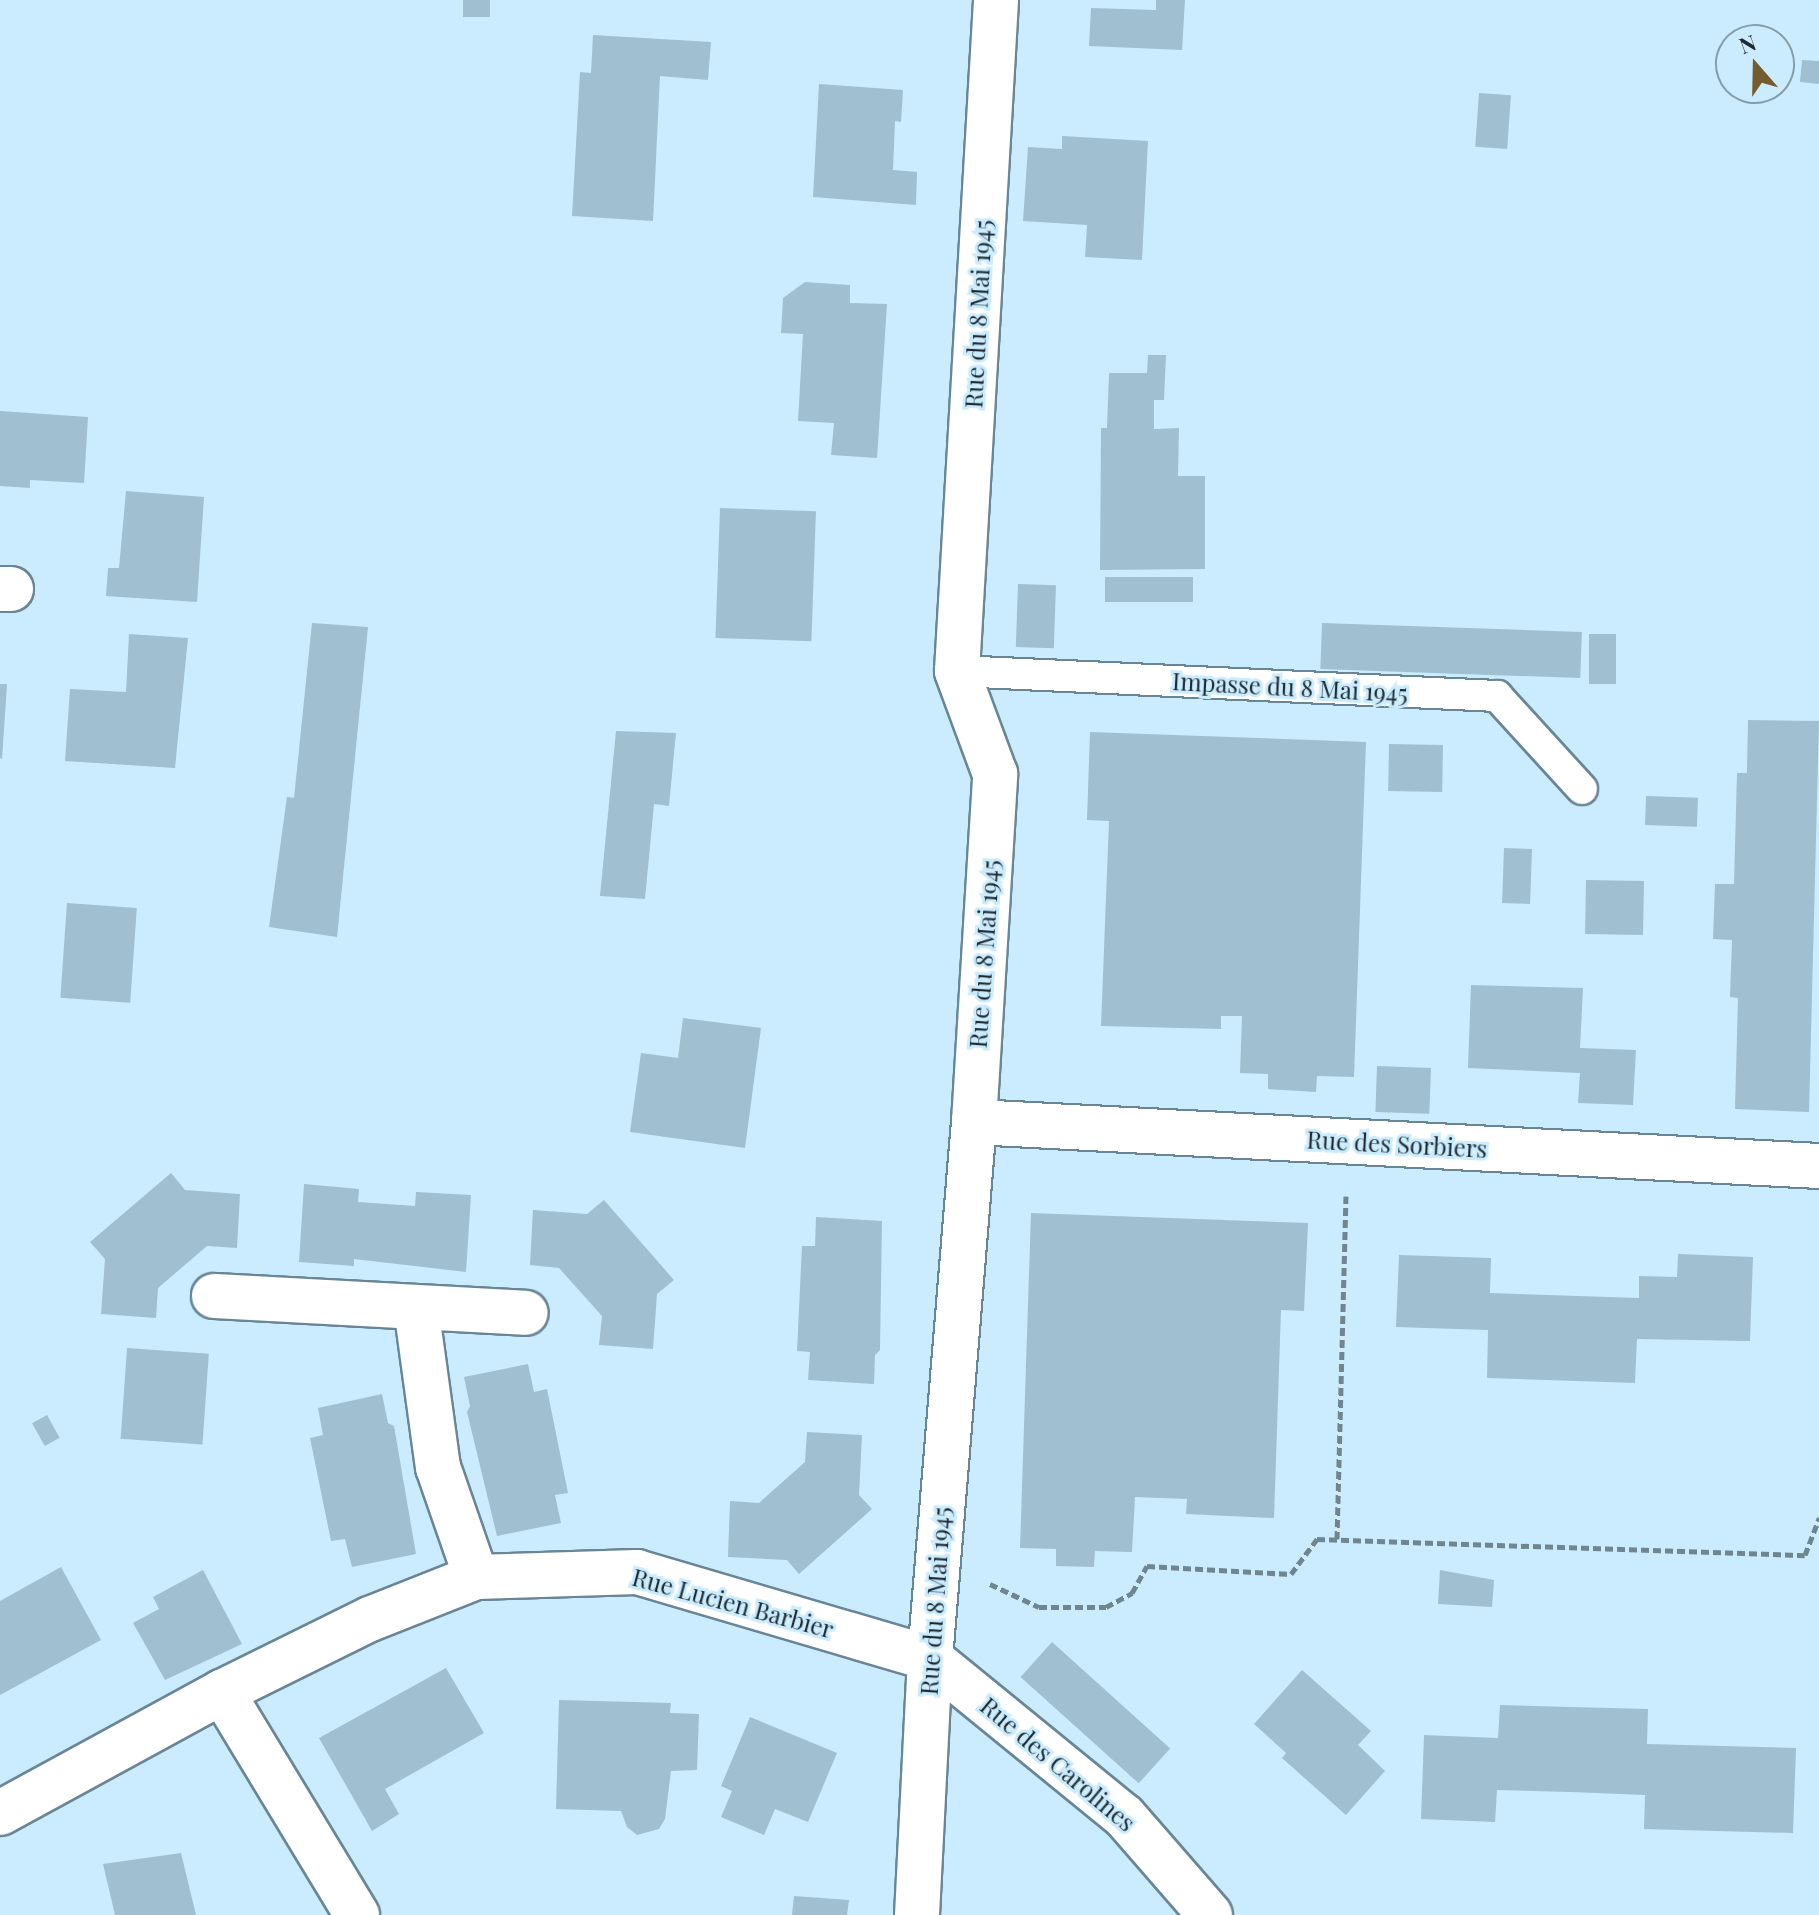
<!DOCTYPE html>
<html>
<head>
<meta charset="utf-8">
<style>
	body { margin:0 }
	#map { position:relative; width:1819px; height:1915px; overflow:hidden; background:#cbecfe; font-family:"Playfair Display",serif }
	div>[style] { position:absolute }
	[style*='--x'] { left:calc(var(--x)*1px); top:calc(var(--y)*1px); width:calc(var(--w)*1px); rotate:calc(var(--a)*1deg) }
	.building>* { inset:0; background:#a0bfd1; transform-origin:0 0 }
	.path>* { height:5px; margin-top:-2.5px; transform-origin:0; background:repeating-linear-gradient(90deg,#6f8691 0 8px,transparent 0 12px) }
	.roads { filter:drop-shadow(2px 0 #698696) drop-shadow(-2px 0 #698696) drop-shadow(0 2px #698696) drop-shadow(0 -2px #698696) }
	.service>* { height:30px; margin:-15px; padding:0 15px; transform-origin:15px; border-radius:15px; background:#fff }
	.minor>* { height:44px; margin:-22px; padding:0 22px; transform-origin:22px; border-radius:22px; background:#fff }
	span { translate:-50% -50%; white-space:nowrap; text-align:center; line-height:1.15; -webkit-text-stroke:6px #cbecfe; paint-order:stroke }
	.street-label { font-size:24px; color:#1d2a30 }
	.north { position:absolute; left:1715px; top:24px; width:80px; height:80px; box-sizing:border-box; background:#cbecfe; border:2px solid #859eac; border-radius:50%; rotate:340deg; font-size:22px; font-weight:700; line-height:32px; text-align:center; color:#1d2a30 }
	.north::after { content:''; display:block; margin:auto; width:28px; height:36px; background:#745c2c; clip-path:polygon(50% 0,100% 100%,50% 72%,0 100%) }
</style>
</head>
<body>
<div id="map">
	<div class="building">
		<i style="left:463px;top:0;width:27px;height:17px"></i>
		<i style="clip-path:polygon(1156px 0,1185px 0,1182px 50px,1089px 46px,1091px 8px,1156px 10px)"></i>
		<i style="clip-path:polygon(593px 35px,711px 42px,708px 80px,660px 76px,653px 221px,572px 216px,580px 72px,591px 73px)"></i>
		<i style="clip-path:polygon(1802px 60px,1819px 61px,1819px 84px,1800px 82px)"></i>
		<i style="clip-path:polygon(819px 84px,903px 90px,901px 122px,895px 121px,893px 170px,917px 172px,916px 205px,813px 197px)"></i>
		<i style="left:1479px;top:93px;width:32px;height:54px;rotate:4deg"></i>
		<i style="clip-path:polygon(1062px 136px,1148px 141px,1142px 260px,1085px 257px,1087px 225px,1023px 221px,1028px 147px,1062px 149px)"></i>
		<i style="clip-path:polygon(805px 282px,850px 285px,850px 303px,887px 304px,877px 458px,831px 455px,834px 423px,798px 421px,803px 334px,781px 333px,783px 298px)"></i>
		<i style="clip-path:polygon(1148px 355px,1166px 355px,1164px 400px,1154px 400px,1154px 429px,1179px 428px,1178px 476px,1205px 476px,1205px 569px,1100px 570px,1101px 428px,1107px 428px,1109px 373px,1147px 373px)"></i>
		<i style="clip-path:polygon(0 411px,88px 417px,84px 483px,30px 480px,30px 488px,0 486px)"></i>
		<i style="clip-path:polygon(126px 491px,204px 497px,197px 602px,106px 596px,108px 568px,119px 568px)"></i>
		<i style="left:720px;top:508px;width:96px;height:130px;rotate:2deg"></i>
		<i style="left:1105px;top:577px;width:88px;height:25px"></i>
		<i style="left:1018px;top:584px;width:38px;height:63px;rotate:2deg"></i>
		<i style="clip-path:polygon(312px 623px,368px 627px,337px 937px,269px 927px,287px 797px,294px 798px)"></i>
		<i style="left:1322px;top:623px;width:260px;height:46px;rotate:2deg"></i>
		<i style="clip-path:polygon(129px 634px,188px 638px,175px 768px,65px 761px,70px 689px,126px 692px)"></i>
		<i style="left:1589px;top:634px;width:27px;height:50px"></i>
		<i style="clip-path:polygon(0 684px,7px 684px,2px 759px,0 758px)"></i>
		<i style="clip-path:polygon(1748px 720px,1819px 721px,1809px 1112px,1735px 1109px,1738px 998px,1730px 997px,1732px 940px,1713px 939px,1715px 884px,1734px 884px,1737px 773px,1747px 773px)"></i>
		<i style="clip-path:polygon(616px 731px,676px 733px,669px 806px,654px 804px,645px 899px,600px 896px)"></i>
		<i style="clip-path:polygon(1090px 732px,1366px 742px,1354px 1077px,1317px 1076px,1316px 1092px,1268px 1089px,1268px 1074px,1240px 1073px,1242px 1016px,1221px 1016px,1221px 1029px,1101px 1026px,1109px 821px,1087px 820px)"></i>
		<i style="left:1389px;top:744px;width:54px;height:47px;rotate:1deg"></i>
		<i style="left:1646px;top:796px;width:52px;height:29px;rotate:2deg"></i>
		<i style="left:1504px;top:848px;width:28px;height:55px;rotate:2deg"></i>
		<i style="left:1586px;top:880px;width:58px;height:54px;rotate:1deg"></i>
		<i style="left:67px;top:903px;width:70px;height:95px;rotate:4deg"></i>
		<i style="clip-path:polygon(1471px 985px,1583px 988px,1580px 1048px,1636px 1050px,1633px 1105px,1578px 1103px,1580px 1073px,1468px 1068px)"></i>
		<i style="clip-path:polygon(683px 1018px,761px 1028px,745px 1148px,630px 1132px,641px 1053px,678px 1058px)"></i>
		<i style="left:1377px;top:1066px;width:54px;height:46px;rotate:2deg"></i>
		<i style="clip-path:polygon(171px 1173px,185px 1190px,240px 1194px,237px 1248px,207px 1246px,158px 1288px,156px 1318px,101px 1314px,105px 1259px,90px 1242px)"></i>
		<i style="clip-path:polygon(304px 1184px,359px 1189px,358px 1202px,415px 1206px,416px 1192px,471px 1195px,466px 1272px,354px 1259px,354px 1266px,299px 1262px)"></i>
		<i style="clip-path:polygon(604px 1200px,674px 1280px,657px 1294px,653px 1349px,599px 1345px,602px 1316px,559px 1268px,530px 1265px,533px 1210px,587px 1214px)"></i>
		<i style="clip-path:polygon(1031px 1213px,1308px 1223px,1304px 1311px,1281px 1310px,1274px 1518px,1186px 1514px,1187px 1499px,1135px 1497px,1132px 1552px,1095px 1551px,1094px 1567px,1056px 1566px,1056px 1549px,1020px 1548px)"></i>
		<i style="clip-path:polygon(816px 1217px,882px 1221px,880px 1350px,875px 1355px,874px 1384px,808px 1380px,810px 1352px,797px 1351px,802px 1246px,815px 1246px)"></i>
		<i style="clip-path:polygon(1678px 1254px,1753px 1257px,1750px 1341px,1637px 1339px,1635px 1383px,1487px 1378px,1488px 1330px,1396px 1327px,1399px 1255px,1491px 1258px,1490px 1293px,1639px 1298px,1639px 1276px,1677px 1277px)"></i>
		<i style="left:127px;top:1348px;width:82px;height:91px;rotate:4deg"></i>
		<i style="clip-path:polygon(528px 1364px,534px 1392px,547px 1389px,568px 1493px,555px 1495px,561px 1523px,497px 1536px,467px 1412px,470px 1406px,464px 1377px)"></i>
		<i style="clip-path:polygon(382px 1394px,388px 1423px,394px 1426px,416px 1554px,352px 1567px,345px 1539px,331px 1541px,310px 1438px,323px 1435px,318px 1408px)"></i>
		<i style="left:47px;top:1415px;width:26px;height:17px;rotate:61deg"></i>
		<i style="clip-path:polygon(807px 1432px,862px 1435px,859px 1495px,872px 1509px,799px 1574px,787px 1560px,728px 1557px,730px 1501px,759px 1503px,805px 1462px)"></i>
		<i style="clip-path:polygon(61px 1567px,101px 1640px,0 1695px,0 1601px)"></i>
		<i style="clip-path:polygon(203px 1570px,242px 1644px,165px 1680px,133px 1623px,159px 1609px,153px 1597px)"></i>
		<i style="clip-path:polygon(1440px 1570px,1494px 1580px,1492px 1607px,1438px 1604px)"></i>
		<i style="left:1052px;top:1642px;width:159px;height:47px;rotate:42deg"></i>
		<i style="clip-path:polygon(446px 1668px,484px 1733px,385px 1789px,399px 1814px,372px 1831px,319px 1738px)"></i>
		<i style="clip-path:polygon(1302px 1670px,1371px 1731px,1358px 1745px,1385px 1771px,1346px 1815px,1282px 1758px,1286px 1753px,1254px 1724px)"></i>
		<i style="clip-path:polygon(559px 1700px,671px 1703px,670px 1713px,699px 1714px,697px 1770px,671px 1771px,665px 1819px,659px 1829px,637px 1835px,627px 1827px,621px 1811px,556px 1809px)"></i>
		<i style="clip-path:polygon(1500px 1705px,1648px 1709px,1647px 1744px,1796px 1748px,1793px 1833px,1644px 1829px,1645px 1795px,1571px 1792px,1497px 1790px,1495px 1822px,1421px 1819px,1424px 1735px,1498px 1738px)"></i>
		<i style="clip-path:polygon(750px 1717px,837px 1753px,808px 1822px,775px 1809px,764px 1835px,721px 1817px,732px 1791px,721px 1786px)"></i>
		<i style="clip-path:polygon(181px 1853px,196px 1915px,115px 1915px,103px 1864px)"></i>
		<i style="clip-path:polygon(794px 1896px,849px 1900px,847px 1915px,792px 1915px)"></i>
	</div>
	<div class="path">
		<i style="--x:1337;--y:1539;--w:343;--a:-88.5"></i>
		<i style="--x:990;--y:1584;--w:54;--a:25.1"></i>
		<i style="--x:1039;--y:1607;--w:67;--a:0"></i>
		<i style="--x:1106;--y:1607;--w:30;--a:-28"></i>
		<i style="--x:1132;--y:1593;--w:31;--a:-61"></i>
		<i style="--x:1147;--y:1566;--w:144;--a:3.2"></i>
		<i style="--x:1291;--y:1574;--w:44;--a:-53.4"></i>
		<i style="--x:1317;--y:1539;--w:488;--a:1.9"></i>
		<i style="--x:1805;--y:1555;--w:40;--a:-69"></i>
	</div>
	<div class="roads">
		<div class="service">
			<i style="--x:957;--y:671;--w:541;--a:2.65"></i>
			<i style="--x:1497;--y:696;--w:126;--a:47.6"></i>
		</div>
		<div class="minor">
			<i style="--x:0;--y:589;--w:11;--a:0"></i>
			<i style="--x:974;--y:1122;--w:846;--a:2.98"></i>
			<i style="--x:214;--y:1296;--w:312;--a:3.1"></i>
			<i style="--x:416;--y:1307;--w:162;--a:82.2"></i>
			<i style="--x:438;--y:1467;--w:116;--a:70.9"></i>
			<i style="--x:222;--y:1692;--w:261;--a:58.8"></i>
			<i style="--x:0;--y:1813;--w:253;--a:-28.6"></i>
			<i style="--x:222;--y:1692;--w:165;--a:-26.3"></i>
			<i style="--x:370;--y:1619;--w:114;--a:-21.6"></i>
			<i style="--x:476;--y:1577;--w:161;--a:-1.8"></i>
			<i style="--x:637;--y:1572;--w:305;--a:16.4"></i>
			<i style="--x:930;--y:1658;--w:250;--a:39.2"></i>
			<i style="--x:1124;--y:1816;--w:131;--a:49"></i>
			<i style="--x:917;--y:1915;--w:257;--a:-87.1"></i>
			<i style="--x:930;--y:1658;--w:538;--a:-85.31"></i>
			<i style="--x:974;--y:1122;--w:349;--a:-86.5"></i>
			<i style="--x:995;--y:774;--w:110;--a:-110.3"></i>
			<i style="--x:957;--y:671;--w:672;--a:-86.67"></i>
		</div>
	</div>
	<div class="street-label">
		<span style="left:978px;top:314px;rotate:-87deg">Rue du 8 Mai 1945</span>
		<span style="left:1290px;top:687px;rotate:3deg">Impasse du 8 Mai 1945</span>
		<span style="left:984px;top:954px;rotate:-86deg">Rue du 8 Mai 1945</span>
		<span style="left:1397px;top:1144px;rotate:3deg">Rue des Sorbiers</span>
		<span style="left:935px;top:1601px;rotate:-86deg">Rue du 8 Mai 1945</span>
		<span style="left:733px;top:1603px;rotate:15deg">Rue Lucien Barbier</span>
		<span style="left:1058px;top:1764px;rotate:40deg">Rue des Carolines</span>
	</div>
	<div class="north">N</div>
</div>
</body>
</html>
